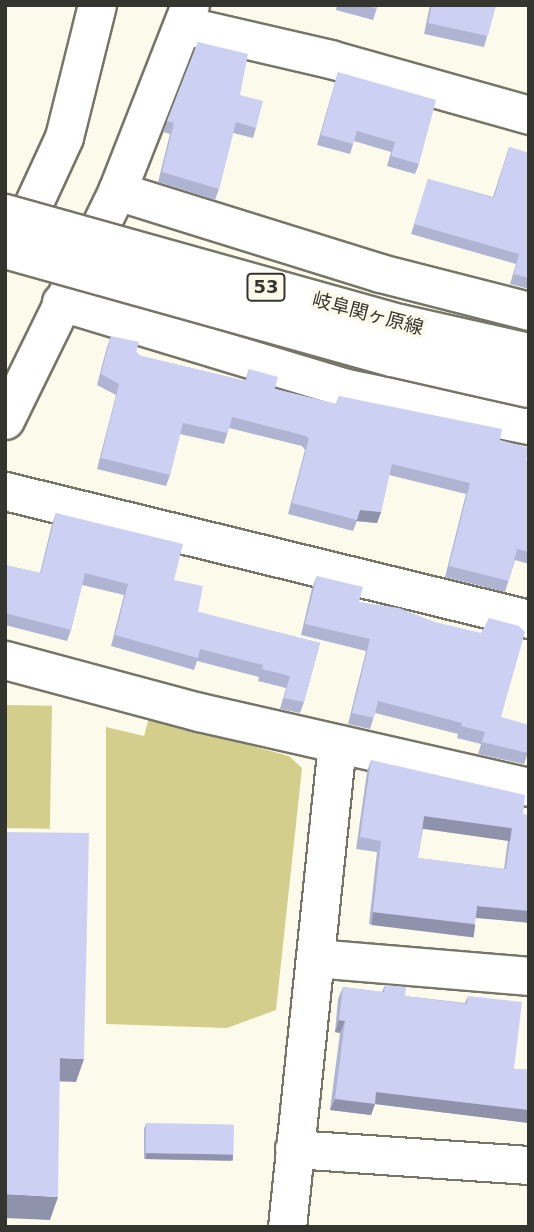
<!DOCTYPE html>
<html>
<head>
<meta charset="utf-8">
<style>
	body { margin:0 }
	#map { position:relative; width:534px; height:1232px; overflow:hidden; background:#fcfbeb; font-family:"DejaVu Sans","Noto Sans JP",sans-serif }
	div>[style] { position:absolute }
	[style*='--x'] { left:calc(var(--x)*1px); top:calc(var(--y)*1px); width:calc(var(--w)*1px); rotate:calc(var(--a)*1deg) }
	.green>* { inset:0; background:#d4ce8c; transform-origin:0 0 }
	.roads { filter:drop-shadow(2px 0 #767567) drop-shadow(-2px 0 #767567) drop-shadow(0 2px #767567) drop-shadow(0 -2px #767567) }
	.minor>* { height:37px; margin:-18.5px; padding:0 18.5px; transform-origin:18.5px; border-radius:18.5px; background:#fff }
	.bridges { filter:drop-shadow(2px 0 #767567) drop-shadow(-2px 0 #767567) drop-shadow(0 2px #767567) drop-shadow(0 -2px #767567) }
	.major-bridge>* { height:38px; margin:-19px; padding:0 19px; transform-origin:19px; border-radius:19px; background:#fff }
	.wall>* { inset:0; background:#afb4d2 }
	.shaded-wall>* { inset:0; background:#8f92ab; transform-origin:0 0 }
	.building>* { inset:0; background:#ccd1f4; transform-origin:0 0 }
	span { translate:-50% -50%; white-space:nowrap; text-align:center; line-height:1.15; -webkit-text-stroke:7px #fcfbeb; paint-order:stroke }
	.shield-label span { padding:2px 5px; background:#fcfbeb; border:2px solid; border-radius:5px; -webkit-text-stroke-width:0 }
	.shield-label { font-size:18px; color:#35352f; font-weight:700 }
	.street-label { font-size:19px; color:#35352f }
	.frame { position:absolute; inset:0; border:7px solid #35352f; pointer-events:none }
</style>
</head>
<body>
<div id="map">
	<div class="green">
		<i style="left:5px;top:705px;width:47px;height:123px;rotate:1deg"></i>
		<i style="clip-path:polygon(149px 718px,289px 756px,302px 768px,276px 1010px,227px 1028px,106px 1024px,106px 727px,144px 736px)"></i>
	</div>
	<div class="roads">
		<div class="minor">
			<i style="--x:183;--y:25;--w:151;--a:13"></i>
			<i style="--x:330;--y:59;--w:207;--a:15.7"></i>
			<i style="--x:117;--y:191;--w:275;--a:17.3"></i>
			<i style="--x:380;--y:273;--w:154;--a:14.3"></i>
			<i style="--x:13;--y:248;--w:122;--a:-65.3"></i>
			<i style="--x:64;--y:137;--w:136;--a:-76"></i>
			<i style="--x:61;--y:302;--w:294;--a:16.8"></i>
			<i style="--x:342;--y:387;--w:191;--a:11.5"></i>
			<i style="--x:5;--y:420;--w:255;--a:-63.9"></i>
			<i style="--x:117;--y:191;--w:200;--a:-68.6"></i>
			<i style="--x:5;--y:491;--w:539;--a:13.73"></i>
			<i style="--x:5;--y:660;--w:201;--a:15"></i>
			<i style="--x:199;--y:712;--w:338;--a:12.8"></i>
			<i style="--x:315;--y:958;--w:215;--a:4.8"></i>
			<i style="--x:294;--y:1149;--w:236;--a:3.9"></i>
			<i style="--x:287;--y:1227;--w:486;--a:-84.1"></i>
		</div>
	</div>
	<div class="bridges">
		<div class="major-bridge">
			<i style="--x:5;--y:214;--w:410;--a:15.6"></i>
			<i style="--x:400;--y:324;--w:132;--a:12.7"></i>
			<i style="--x:5;--y:249;--w:402;--a:15.6"></i>
			<i style="--x:392;--y:357;--w:140;--a:12.8"></i>
		</div>
	</div>
	<div class="wall">
		<i style="clip-path:polygon(337px 5px,378px 5px,373px 20px,336px 10px)"></i>
		<i style="clip-path:polygon(430px 5px,496px 5px,484px 47px,424px 34px)"></i>
		<i style="clip-path:polygon(198px 42px,240px 95px,256px 128px,253px 138px,233px 133px,219px 189px,215px 200px,158px 182px,170px 134px,163px 132px)"></i>
		<i style="clip-path:polygon(338px 72px,419px 164px,415px 174px,387px 166px,391px 152px,354px 141px,350px 154px,317px 145px)"></i>
		<i style="clip-path:polygon(509px 147px,529px 153px,529px 289px,510px 284px,516px 264px,411px 234px,428px 179px,493px 197px)"></i>
		<i style="clip-path:polygon(111px 336px,136px 352px,141px 356px,245px 381px,249px 369px,275px 389px,336px 404px,339px 396px,500px 440px,526px 460px,529px 461px,529px 564px,515px 560px,505px 592px,445px 577px,466px 494px,389px 475px,381px 512px,377px 523px,357px 521px,353px 531px,288px 514px,305px 450px,302px 446px,229px 428px,224px 444px,180px 434px,170px 475px,166px 486px,97px 469px,116px 395px,97px 385px,107px 347px)"></i>
		<i style="clip-path:polygon(56px 513px,174px 580px,198px 612px,320px 643px,304px 702px,300px 713px,280px 709px,286px 688px,258px 681px,259px 677px,197px 661px,194px 670px,111px 646px,124px 595px,82px 585px,71px 630px,67px 641px,5px 625px,5px 565px,40px 573px,52px 524px)"></i>
		<i style="clip-path:polygon(317px 576px,359px 602px,501px 717px,529px 749px,524px 764px,478px 754px,481px 744px,457px 738px,458px 734px,375px 713px,370px 729px,348px 724px,366px 651px,301px 635px,312px 588px)"></i>
		<i style="clip-path:polygon(evenodd,371px 760px,529px 816px,529px 923px,476px 917px,471px 935px,369px 924px,377px 852px,356px 849px,367px 772px,371px 760px,423px 828px,508px 839px,504px 869px,418px 858px,423px 828px)"></i>
		<i style="clip-path:polygon(385px 985px,405px 996px,465px 1003px,468px 996px,514px 1069px,529px 1070px,529px 1123px,375px 1104px,371px 1115px,330px 1110px,340px 1033px,335px 1032px,338px 999px,343px 987px,382px 992px)"></i>
		<i style="clip-path:polygon(146px 1123px,233px 1155px,231px 1161px,144px 1159px,144px 1129px)"></i>
	</div>
	<div class="shaded-wall">
		<i style="clip-path:polygon(360px 510px,381px 512px,377px 523px,356px 521px)"></i>
		<i style="left:424px;top:816px;width:89px;height:13px;rotate:8deg"></i>
		<i style="left:477px;top:906px;width:52px;height:12px;rotate:5deg"></i>
		<i style="left:373px;top:912px;width:103px;height:13px;rotate:7deg"></i>
		<i style="clip-path:polygon(339px 1020px,345px 1021px,340px 1033px,335px 1032px)"></i>
		<i style="clip-path:polygon(60px 1058px,84px 1059px,76px 1082px,52px 1081px)"></i>
		<i style="clip-path:polygon(376px 1092px,529px 1110px,529px 1123px,375px 1104px,371px 1115px,330px 1110px,335px 1099px)"></i>
		<i style="left:146px;top:1153px;width:87px;height:6px;rotate:1deg"></i>
		<i style="clip-path:polygon(5px 1194px,58px 1197px,50px 1220px,5px 1218px)"></i>
	</div>
	<div class="building">
		<i style="clip-path:polygon(364px 5px,378px 5px,377px 9px)"></i>
		<i style="clip-path:polygon(432px 5px,496px 5px,488px 36px,428px 23px)"></i>
		<i style="clip-path:polygon(198px 42px,248px 54px,240px 95px,263px 101px,256px 128px,236px 122px,219px 189px,162px 172px,174px 123px,167px 121px)"></i>
		<i style="clip-path:polygon(338px 72px,436px 100px,419px 164px,391px 156px,395px 142px,357px 131px,353px 144px,321px 135px)"></i>
		<i style="clip-path:polygon(509px 147px,529px 153px,529px 278px,514px 274px,519px 254px,414px 224px,428px 179px,494px 198px)"></i>
		<i style="clip-path:polygon(111px 336px,139px 342px,136px 352px,141px 356px,246px 381px,249px 369px,278px 377px,275px 389px,337px 404px,339px 396px,502px 429px,500px 440px,529px 448px,526px 460px,529px 461px,529px 552px,517px 549px,509px 581px,449px 566px,470px 483px,392px 464px,381px 512px,360px 510px,357px 520px,292px 503px,309px 439px,306px 436px,232px 417px,228px 433px,183px 423px,170px 475px,101px 458px,119px 384px,101px 374px)"></i>
		<i style="clip-path:polygon(56px 513px,183px 544px,174px 580px,203px 586px,198px 612px,320px 643px,304px 702px,284px 698px,290px 676px,262px 669px,263px 665px,200px 649px,198px 658px,115px 635px,128px 584px,85px 573px,71px 630px,5px 613px,5px 565px,41px 573px)"></i>
		<i style="clip-path:polygon(317px 576px,363px 587px,359px 602px,399px 608px,435px 622px,481px 633px,489px 618px,519px 626px,525px 632px,501px 717px,529px 725px,528px 753px,482px 742px,485px 732px,461px 726px,462px 723px,378px 701px,374px 718px,352px 713px,370px 639px,305px 624px)"></i>
		<i style="clip-path:polygon(evenodd,371px 760px,525px 795px,523px 814px,529px 816px,529px 911px,477px 906px,475px 924px,373px 912px,381px 841px,360px 837px,371px 760px,424px 816px,512px 828px,506px 869px,418px 858px,424px 816px)"></i>
		<i style="clip-path:polygon(5px 832px,89px 833px,84px 1059px,60px 1058px,58px 1197px,5px 1194px)"></i>
		<i style="clip-path:polygon(385px 985px,406px 987px,405px 996px,467px 1004px,468px 996px,522px 1002px,514px 1069px,529px 1070px,529px 1110px,376px 1092px,375px 1104px,335px 1099px,345px 1021px,339px 1020px,343px 987px,384px 992px)"></i>
		<i style="left:146px;top:1123px;width:88px;height:30px;rotate:1deg"></i>
	</div>
	<div class="shield-label">
		<span style="left:266px;top:287px">53</span>
	</div>
	<div class="street-label">
		<span style="left:368px;top:314px;rotate:15deg">岐阜関ヶ原線</span>
	</div>
	<div class="frame"></div>
</div>
</body>
</html>
